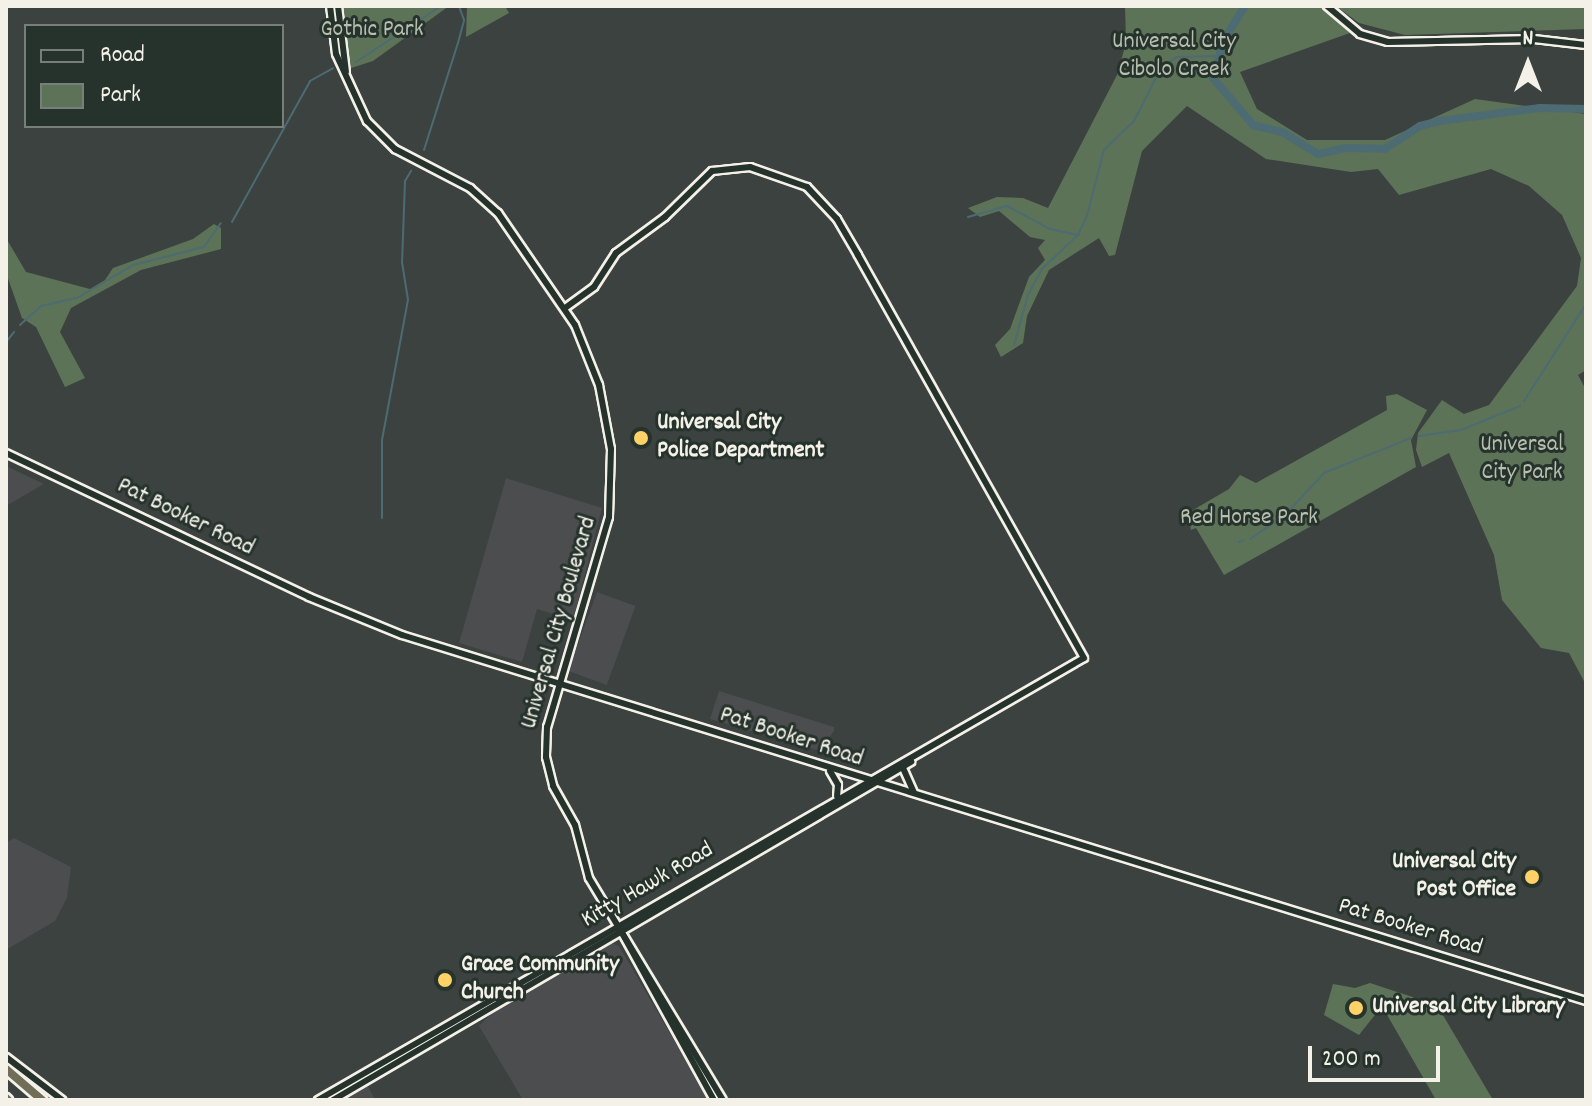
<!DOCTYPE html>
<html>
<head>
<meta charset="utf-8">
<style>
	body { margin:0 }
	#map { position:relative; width:1592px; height:1106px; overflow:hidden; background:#3c4240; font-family:Dekko,sans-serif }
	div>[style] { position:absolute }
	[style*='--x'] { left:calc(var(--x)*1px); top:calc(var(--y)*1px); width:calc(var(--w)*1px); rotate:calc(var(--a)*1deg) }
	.built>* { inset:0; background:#4b4d4e; transform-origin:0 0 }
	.green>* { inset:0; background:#5d7357 }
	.stream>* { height:2px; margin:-1px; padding:0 1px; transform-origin:1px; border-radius:1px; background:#4c6b73 }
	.river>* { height:8px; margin:-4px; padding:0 4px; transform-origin:4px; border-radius:4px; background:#4c6b73 }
	.roads { filter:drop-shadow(2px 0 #f4f1e8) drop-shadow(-2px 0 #f4f1e8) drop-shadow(0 2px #f4f1e8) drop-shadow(0 -2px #f4f1e8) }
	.secondary>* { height:6px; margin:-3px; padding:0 3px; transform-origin:3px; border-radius:3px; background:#26332d }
	.highway>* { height:8px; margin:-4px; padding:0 4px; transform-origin:4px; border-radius:4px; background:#706e59 }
	.dots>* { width:22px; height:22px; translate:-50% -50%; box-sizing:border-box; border:4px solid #26332d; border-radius:50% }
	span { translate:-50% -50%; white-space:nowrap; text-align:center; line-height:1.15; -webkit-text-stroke:6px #26332d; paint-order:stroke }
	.park-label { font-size:24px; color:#b8bfae }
	.poi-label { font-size:24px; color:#f4f1e8; font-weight:700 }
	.left { translate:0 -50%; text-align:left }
	.right { translate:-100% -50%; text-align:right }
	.street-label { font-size:24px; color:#f4f1e8 }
	.frame { position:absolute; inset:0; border:8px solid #f4f1e8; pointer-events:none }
	.legend { position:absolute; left:24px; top:24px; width:260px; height:104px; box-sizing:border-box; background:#26332d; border:2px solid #787f78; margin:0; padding:10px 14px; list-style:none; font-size:24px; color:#f4f1e8 }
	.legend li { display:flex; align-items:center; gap:16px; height:40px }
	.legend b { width:40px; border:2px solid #787f78 }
	.north { position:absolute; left:1488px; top:24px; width:80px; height:80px; -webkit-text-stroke:6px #26332d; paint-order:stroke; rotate:0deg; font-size:22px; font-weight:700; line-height:32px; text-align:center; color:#f4f1e8 }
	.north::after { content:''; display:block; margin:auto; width:28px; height:36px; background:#f4f1e8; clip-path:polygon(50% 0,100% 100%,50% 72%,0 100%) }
	.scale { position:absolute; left:1308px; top:1046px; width:132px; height:36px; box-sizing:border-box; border:4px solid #f4f1e8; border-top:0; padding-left:10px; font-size:24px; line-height:28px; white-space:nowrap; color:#f4f1e8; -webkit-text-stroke:6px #26332d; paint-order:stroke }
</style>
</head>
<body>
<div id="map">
	<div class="built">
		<i style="clip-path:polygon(6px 466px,44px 484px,6px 506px)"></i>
		<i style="clip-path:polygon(506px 478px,602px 508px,573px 620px,537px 609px,522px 662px,459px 643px)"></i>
		<i style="left:597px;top:592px;width:41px;height:84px;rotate:20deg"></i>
		<i style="clip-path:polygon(719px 691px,834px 727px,834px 731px,820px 751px,710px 719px)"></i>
		<i style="clip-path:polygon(14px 838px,71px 867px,67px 898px,55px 921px,6px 950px,6px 843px)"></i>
		<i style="clip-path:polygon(612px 943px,619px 946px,709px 1100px,523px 1100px,479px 1026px,493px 1012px)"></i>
		<i style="clip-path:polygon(367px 1084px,375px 1100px,341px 1100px)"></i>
	</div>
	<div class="green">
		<i style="clip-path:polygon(340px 6px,449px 6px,373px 61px,351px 68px)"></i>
		<i style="clip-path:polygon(467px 6px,505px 6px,509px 13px,466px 37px)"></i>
		<i style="clip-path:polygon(1125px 6px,1320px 6px,1350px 33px,1240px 72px,1257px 109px,1307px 140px,1385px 140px,1475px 99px,1586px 114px,1586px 370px,1578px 375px,1586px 390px,1586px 685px,1569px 653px,1541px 648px,1502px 600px,1494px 555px,1449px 453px,1422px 467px,1416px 450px,1418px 433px,1442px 400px,1464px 414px,1489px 405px,1577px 286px,1581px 258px,1562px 215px,1529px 186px,1491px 169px,1399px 195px,1378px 169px,1351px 172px,1266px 159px,1187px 106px,1142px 151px,1115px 255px,1109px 256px,1099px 238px,1049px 270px,1027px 316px,1023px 343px,1001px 357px,995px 345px,1010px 329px,1029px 277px,1045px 260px,1038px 248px,1045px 240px,1030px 237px,999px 211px,980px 217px,968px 208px,997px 197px,1023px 198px,1048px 208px,1117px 75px,1126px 43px)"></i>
		<i style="clip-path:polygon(1336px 6px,1586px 6px,1586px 29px,1405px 35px,1359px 23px)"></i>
		<i style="clip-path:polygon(214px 224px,221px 228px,221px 249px,141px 270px,71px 308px,60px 332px,85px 378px,65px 387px,36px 327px,22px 318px,6px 273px,6px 238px,26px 272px,90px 289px,105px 280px,113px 268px,193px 239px)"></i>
		<i style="clip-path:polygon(1397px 394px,1427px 410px,1411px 440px,1416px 467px,1224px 575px,1196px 528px,1191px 530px,1188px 513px,1229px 489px,1240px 475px,1256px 483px,1387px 410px,1386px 396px)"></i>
		<i style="clip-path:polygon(1370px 983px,1437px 1005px,1493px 1100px,1436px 1100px,1382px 1006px,1359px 1035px,1324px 1015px,1333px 984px,1355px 988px)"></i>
	</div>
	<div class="stream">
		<i style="--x:356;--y:62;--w:102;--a:-33.4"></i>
		<i style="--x:424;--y:150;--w:112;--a:-72.4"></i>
		<i style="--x:458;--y:43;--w:24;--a:-75"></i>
		<i style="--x:464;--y:20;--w:15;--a:-110"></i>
		<i style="--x:968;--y:217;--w:41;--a:-15.8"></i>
		<i style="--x:1007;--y:206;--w:49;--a:28.1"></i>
		<i style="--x:1050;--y:229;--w:29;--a:12"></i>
		<i style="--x:232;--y:222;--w:161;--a:-61"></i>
		<i style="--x:310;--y:81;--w:26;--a:-29"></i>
		<i style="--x:20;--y:325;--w:28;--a:-42"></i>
		<i style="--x:41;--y:306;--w:37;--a:-13"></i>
		<i style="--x:77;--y:298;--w:65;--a:-30.5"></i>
		<i style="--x:133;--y:265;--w:73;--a:-14.2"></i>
		<i style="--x:204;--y:247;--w:29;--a:-55"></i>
		<i style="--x:6;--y:342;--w:13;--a:-51"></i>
		<i style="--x:1014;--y:345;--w:52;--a:-74.4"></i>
		<i style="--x:1028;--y:295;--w:30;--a:-62"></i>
		<i style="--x:1042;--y:269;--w:50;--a:-43.4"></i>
		<i style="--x:1078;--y:235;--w:21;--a:-65"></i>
		<i style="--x:1087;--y:216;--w:68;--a:-75.6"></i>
		<i style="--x:1104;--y:150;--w:42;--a:-44"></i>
		<i style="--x:1134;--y:121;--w:59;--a:-63"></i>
		<i style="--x:1161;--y:68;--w:19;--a:-35"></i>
		<i style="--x:1177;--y:57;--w:41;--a:-1.4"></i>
		<i style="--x:1524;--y:401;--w:115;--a:-57.4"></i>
		<i style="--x:1419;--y:436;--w:42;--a:-8.1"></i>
		<i style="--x:1461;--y:430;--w:64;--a:-22.1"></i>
		<i style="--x:382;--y:518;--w:78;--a:-90"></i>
		<i style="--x:382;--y:440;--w:142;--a:-79.5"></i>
		<i style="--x:408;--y:300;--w:37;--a:-99"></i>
		<i style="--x:402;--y:263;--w:82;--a:-87.9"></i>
		<i style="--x:405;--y:181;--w:12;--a:-59"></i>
		<i style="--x:1250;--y:539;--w:42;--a:-34.4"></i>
		<i style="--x:1285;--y:515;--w:57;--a:-47.1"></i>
		<i style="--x:1324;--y:473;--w:94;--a:-21.9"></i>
		<i style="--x:1239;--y:542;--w:5;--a:-22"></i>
	</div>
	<div class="river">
		<i style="--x:1245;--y:6;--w:40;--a:122"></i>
		<i style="--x:1224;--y:40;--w:40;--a:106"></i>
		<i style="--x:1213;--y:78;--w:62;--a:49.6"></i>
		<i style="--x:1253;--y:125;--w:32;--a:14"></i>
		<i style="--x:1284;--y:133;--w:40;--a:32"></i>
		<i style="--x:1318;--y:154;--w:29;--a:-12"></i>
		<i style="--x:1346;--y:148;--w:39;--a:1"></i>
		<i style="--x:1385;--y:149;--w:42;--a:-33.3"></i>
		<i style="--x:1420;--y:126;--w:21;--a:-14"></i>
		<i style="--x:1440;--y:121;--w:101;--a:-7.4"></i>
		<i style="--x:1540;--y:108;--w:46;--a:1.2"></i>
	</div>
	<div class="roads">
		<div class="secondary">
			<i style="--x:330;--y:6;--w:48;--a:82.9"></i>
			<i style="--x:336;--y:54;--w:74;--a:65.2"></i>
			<i style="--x:367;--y:121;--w:40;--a:45"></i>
			<i style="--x:395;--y:149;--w:85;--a:27.5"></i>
			<i style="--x:470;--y:188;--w:38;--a:42"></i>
			<i style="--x:498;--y:213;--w:136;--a:55.5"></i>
			<i style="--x:575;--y:325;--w:65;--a:68.2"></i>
			<i style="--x:599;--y:385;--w:65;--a:79.4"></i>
			<i style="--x:611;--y:449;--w:68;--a:91.7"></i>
			<i style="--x:609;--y:517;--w:219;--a:106.4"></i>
			<i style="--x:547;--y:727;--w:30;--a:92"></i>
			<i style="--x:546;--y:757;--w:30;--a:76"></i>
			<i style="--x:553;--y:786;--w:45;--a:60.6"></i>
			<i style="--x:575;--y:825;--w:55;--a:75.2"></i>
			<i style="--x:589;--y:878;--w:259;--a:58.9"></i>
			<i style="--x:338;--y:6;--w:66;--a:83.1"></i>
			<i style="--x:1327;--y:6;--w:43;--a:40.3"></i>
			<i style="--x:1360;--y:34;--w:29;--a:16"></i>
			<i style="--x:1388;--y:42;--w:146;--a:-1.2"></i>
			<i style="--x:1534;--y:39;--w:52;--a:6.6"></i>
			<i style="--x:6;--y:453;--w:335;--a:25.4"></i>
			<i style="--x:309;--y:597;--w:100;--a:22.2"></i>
			<i style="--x:402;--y:635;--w:1239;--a:17.18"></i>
			<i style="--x:903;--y:768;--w:27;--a:66"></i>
			<i style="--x:830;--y:771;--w:16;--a:60"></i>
			<i style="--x:838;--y:785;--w:11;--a:95"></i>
			<i style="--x:621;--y:931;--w:193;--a:61.2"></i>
			<i style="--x:6;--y:1057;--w:71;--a:37.5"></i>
			<i style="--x:318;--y:1100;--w:884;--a:-29.99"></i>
			<i style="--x:1084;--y:658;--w:462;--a:-119.3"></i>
			<i style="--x:858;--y:255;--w:42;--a:-120.3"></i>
			<i style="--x:837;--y:219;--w:44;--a:-133.2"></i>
			<i style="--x:807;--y:187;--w:60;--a:-160.7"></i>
			<i style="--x:750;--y:167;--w:38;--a:174"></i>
			<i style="--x:712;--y:171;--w:66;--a:135.6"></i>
			<i style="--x:665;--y:217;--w:61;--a:143.7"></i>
			<i style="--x:616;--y:253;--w:40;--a:122.9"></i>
			<i style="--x:594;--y:287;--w:36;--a:144"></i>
			<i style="--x:333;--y:1100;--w:670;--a:-30.32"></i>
		</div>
		<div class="highway">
			<i style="--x:6;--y:1069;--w:48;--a:40.7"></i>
			<i style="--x:6;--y:1098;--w:3;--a:45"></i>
		</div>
	</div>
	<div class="dots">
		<i style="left:641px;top:438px;background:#ffd166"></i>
		<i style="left:1532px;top:877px;background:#ffd166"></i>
		<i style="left:445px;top:980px;background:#ffd166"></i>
		<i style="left:1356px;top:1008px;background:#ffd166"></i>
	</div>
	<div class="park-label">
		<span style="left:372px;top:31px">Gothic Park</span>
		<span style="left:1174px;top:57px">Universal City<br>Cibolo Creek</span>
		<span style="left:1522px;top:460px">Universal<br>City Park</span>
		<span style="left:1249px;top:519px">Red Horse Park</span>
	</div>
	<div class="poi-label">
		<span class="left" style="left:657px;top:438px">Universal City<br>Police Department</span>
		<span class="right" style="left:1516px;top:877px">Universal City<br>Post Office</span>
		<span class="left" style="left:461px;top:980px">Grace Community<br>Church</span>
		<span class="left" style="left:1372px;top:1008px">Universal City Library</span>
	</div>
	<div class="street-label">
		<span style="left:185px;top:518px;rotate:26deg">Pat Booker Road</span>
		<span style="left:560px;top:623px;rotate:-74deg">Universal City Boulevard</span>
		<span style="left:791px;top:738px;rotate:18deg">Pat Booker Road</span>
		<span style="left:648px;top:886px;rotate:-30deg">Kitty Hawk Road</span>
		<span style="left:1410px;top:928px;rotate:17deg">Pat Booker Road</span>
	</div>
	<div class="frame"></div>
	<ul class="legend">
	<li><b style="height:10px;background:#26332d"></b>Road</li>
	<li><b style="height:22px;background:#5d7357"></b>Park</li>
	</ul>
	<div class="north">N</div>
	<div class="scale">200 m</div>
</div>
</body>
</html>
